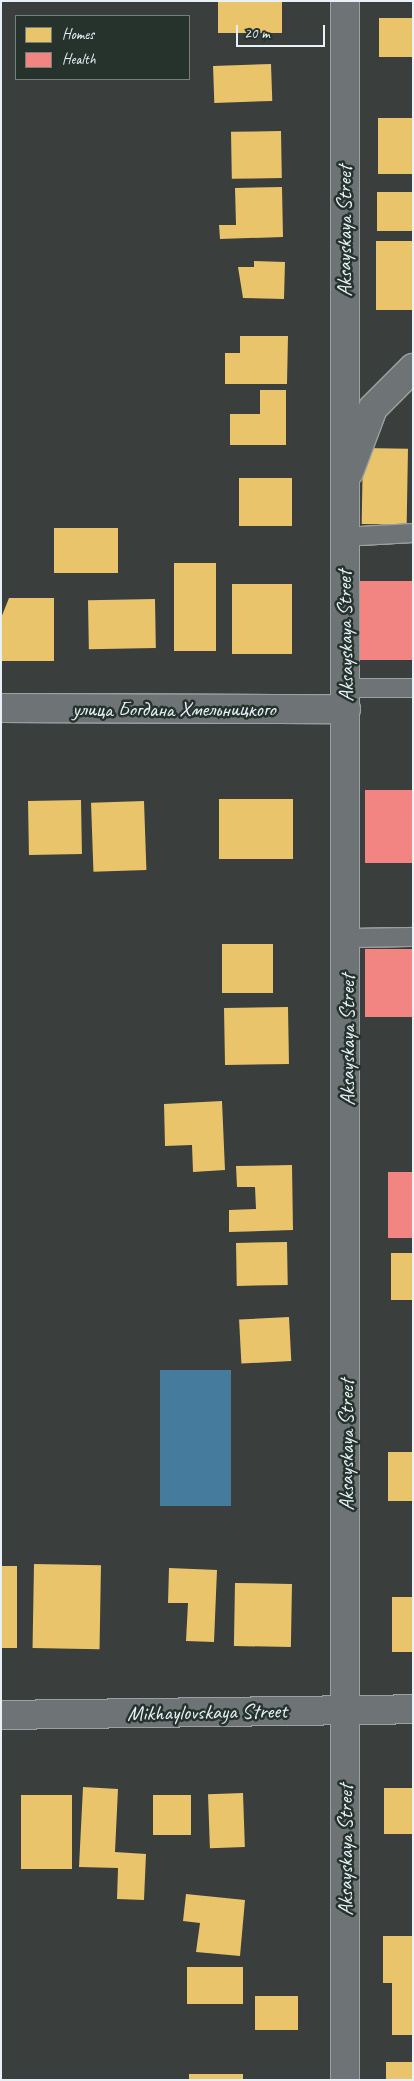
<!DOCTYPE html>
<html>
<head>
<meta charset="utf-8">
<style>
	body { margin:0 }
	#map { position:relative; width:414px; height:2081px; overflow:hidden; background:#3a3e3c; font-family:Caveat,sans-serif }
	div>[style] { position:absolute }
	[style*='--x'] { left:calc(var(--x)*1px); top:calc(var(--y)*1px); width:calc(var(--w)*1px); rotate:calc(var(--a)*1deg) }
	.homes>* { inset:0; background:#e9c46a; transform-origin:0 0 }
	.health>* { inset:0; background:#f28482; transform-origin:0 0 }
	.public>* { inset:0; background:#457b9d; transform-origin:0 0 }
	.roads { filter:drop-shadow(1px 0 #9ca0a1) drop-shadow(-1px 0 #9ca0a1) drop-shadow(0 1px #9ca0a1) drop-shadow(0 -1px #9ca0a1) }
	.service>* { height:18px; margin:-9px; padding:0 9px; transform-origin:9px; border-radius:9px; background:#6e7475 }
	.minor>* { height:28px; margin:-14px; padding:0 14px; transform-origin:14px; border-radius:14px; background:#6e7475 }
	span { translate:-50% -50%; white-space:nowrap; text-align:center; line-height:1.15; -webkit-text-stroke:5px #26332d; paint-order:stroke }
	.street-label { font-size:21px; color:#e8f1f8 }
	.frame { position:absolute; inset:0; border:2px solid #e8f1f8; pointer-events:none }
	.legend { position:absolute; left:15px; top:15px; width:175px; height:65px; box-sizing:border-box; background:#26332d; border:1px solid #747f7e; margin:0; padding:6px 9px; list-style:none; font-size:15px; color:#e8f1f8 }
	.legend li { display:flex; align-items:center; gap:10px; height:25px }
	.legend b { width:25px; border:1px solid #747f7e }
	.scale { position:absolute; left:236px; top:25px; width:89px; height:22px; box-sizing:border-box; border:2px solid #e8f1f8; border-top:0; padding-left:6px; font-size:15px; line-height:18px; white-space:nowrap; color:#e8f1f8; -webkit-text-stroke:4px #26332d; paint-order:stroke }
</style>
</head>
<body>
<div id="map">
	<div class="homes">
		<i style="left:218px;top:1px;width:64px;height:32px"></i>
		<i style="left:379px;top:18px;width:34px;height:39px"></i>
		<i style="left:271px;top:64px;width:37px;height:58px;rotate:88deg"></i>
		<i style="left:378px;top:118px;width:35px;height:56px"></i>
		<i style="left:281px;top:131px;width:47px;height:50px;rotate:89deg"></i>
		<i style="clip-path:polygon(282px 187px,283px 237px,220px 239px,219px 225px,236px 225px,235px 188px)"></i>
		<i style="left:377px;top:192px;width:36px;height:39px"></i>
		<i style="left:376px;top:241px;width:37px;height:69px"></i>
		<i style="clip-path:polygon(254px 261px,285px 262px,284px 299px,243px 298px,238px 267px,254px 267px)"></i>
		<i style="clip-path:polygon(240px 336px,288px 336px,287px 384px,225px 384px,225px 353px,240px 353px)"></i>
		<i style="clip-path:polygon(260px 390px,286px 390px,286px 445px,230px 445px,230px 414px,260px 414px)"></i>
		<i style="left:363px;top:448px;width:45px;height:76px;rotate:1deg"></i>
		<i style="left:239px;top:478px;width:53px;height:48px"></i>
		<i style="left:54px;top:528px;width:64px;height:45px"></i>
		<i style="left:174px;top:563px;width:42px;height:88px"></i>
		<i style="left:232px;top:584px;width:60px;height:70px"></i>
		<i style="clip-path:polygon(9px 598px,54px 598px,54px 661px,1px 661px,1px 618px)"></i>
		<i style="left:155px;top:599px;width:49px;height:67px;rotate:89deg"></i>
		<i style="left:293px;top:799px;width:60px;height:74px;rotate:90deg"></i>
		<i style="left:81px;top:800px;width:54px;height:53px;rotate:89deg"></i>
		<i style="left:144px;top:801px;width:69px;height:53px;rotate:88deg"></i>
		<i style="left:222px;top:944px;width:51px;height:49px"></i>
		<i style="left:288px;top:1007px;width:57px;height:64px;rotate:89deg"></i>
		<i style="clip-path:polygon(222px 1101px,225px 1170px,193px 1172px,192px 1145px,165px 1146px,164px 1104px)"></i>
		<i style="clip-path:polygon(292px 1165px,293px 1230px,229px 1232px,229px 1210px,256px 1209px,255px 1187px,237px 1187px,236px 1166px)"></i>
		<i style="left:287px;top:1242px;width:43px;height:51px;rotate:89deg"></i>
		<i style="left:413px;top:1253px;width:47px;height:22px;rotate:90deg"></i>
		<i style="left:289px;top:1317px;width:44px;height:50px;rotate:87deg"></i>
		<i style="left:388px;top:1452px;width:25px;height:49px"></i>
		<i style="left:34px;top:1564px;width:67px;height:84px;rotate:1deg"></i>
		<i style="left:1px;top:1566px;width:16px;height:82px"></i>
		<i style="clip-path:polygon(169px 1568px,217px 1570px,214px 1642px,186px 1641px,188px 1603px,168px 1603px)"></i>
		<i style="left:235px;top:1583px;width:57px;height:63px;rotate:1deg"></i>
		<i style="left:413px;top:1597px;width:55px;height:21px;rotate:90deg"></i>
		<i style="clip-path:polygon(83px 1787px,118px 1789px,115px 1852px,146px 1854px,144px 1900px,117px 1899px,118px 1868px,79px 1867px)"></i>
		<i style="left:413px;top:1788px;width:46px;height:29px;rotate:90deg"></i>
		<i style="left:243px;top:1793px;width:54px;height:35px;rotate:88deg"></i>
		<i style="left:21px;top:1795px;width:51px;height:74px"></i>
		<i style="left:153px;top:1795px;width:38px;height:40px"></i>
		<i style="clip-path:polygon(186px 1894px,245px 1900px,240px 1956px,196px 1952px,200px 1923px,183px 1921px)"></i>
		<i style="clip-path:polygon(383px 1936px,413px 1936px,413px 2035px,392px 2035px,392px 1983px,383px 1983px)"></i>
		<i style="left:187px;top:1967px;width:56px;height:37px"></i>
		<i style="left:298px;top:1996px;width:34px;height:43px;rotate:90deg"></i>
		<i style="left:386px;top:2062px;width:27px;height:18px"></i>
		<i style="left:189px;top:2074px;width:54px;height:6px"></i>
	</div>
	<div class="health">
		<i style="left:360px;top:581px;width:53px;height:79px"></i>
		<i style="left:365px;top:790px;width:48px;height:73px"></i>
		<i style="left:413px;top:949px;width:68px;height:48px;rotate:90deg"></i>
		<i style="left:413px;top:1172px;width:66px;height:25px;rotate:90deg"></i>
	</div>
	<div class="public">
		<i style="left:231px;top:1370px;width:136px;height:71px;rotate:90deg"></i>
	</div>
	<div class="roads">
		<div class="service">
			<i style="--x:343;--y:537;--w:70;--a:-3.3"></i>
			<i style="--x:346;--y:688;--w:67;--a:0"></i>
			<i style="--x:347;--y:938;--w:66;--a:-0.9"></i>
		</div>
		<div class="minor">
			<i style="--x:349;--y:472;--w:68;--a:-69.4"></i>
			<i style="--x:373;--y:408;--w:57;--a:-45"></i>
			<i style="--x:1;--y:708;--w:345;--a:0.2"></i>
			<i style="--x:1;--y:1715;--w:412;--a:-0.8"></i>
			<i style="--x:345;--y:2080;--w:2079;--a:-90"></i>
		</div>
	</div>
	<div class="street-label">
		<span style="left:344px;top:231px;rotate:-90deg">Aksayskaya Street</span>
		<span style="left:345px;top:636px;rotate:-91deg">Aksayskaya Street</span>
		<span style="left:174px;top:709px">улица Богдана Хмельницкого</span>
		<span style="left:347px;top:1040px;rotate:-90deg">Aksayskaya Street</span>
		<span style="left:346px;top:1445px;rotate:-90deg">Aksayskaya Street</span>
		<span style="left:207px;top:1712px;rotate:-1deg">Mikhaylovskaya Street</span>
		<span style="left:345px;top:1850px;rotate:-90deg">Aksayskaya Street</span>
	</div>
	<div class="frame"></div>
	<ul class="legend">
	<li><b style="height:14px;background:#e9c46a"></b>Homes</li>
	<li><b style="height:14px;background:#f28482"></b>Health</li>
	</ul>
	<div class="scale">20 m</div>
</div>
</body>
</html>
